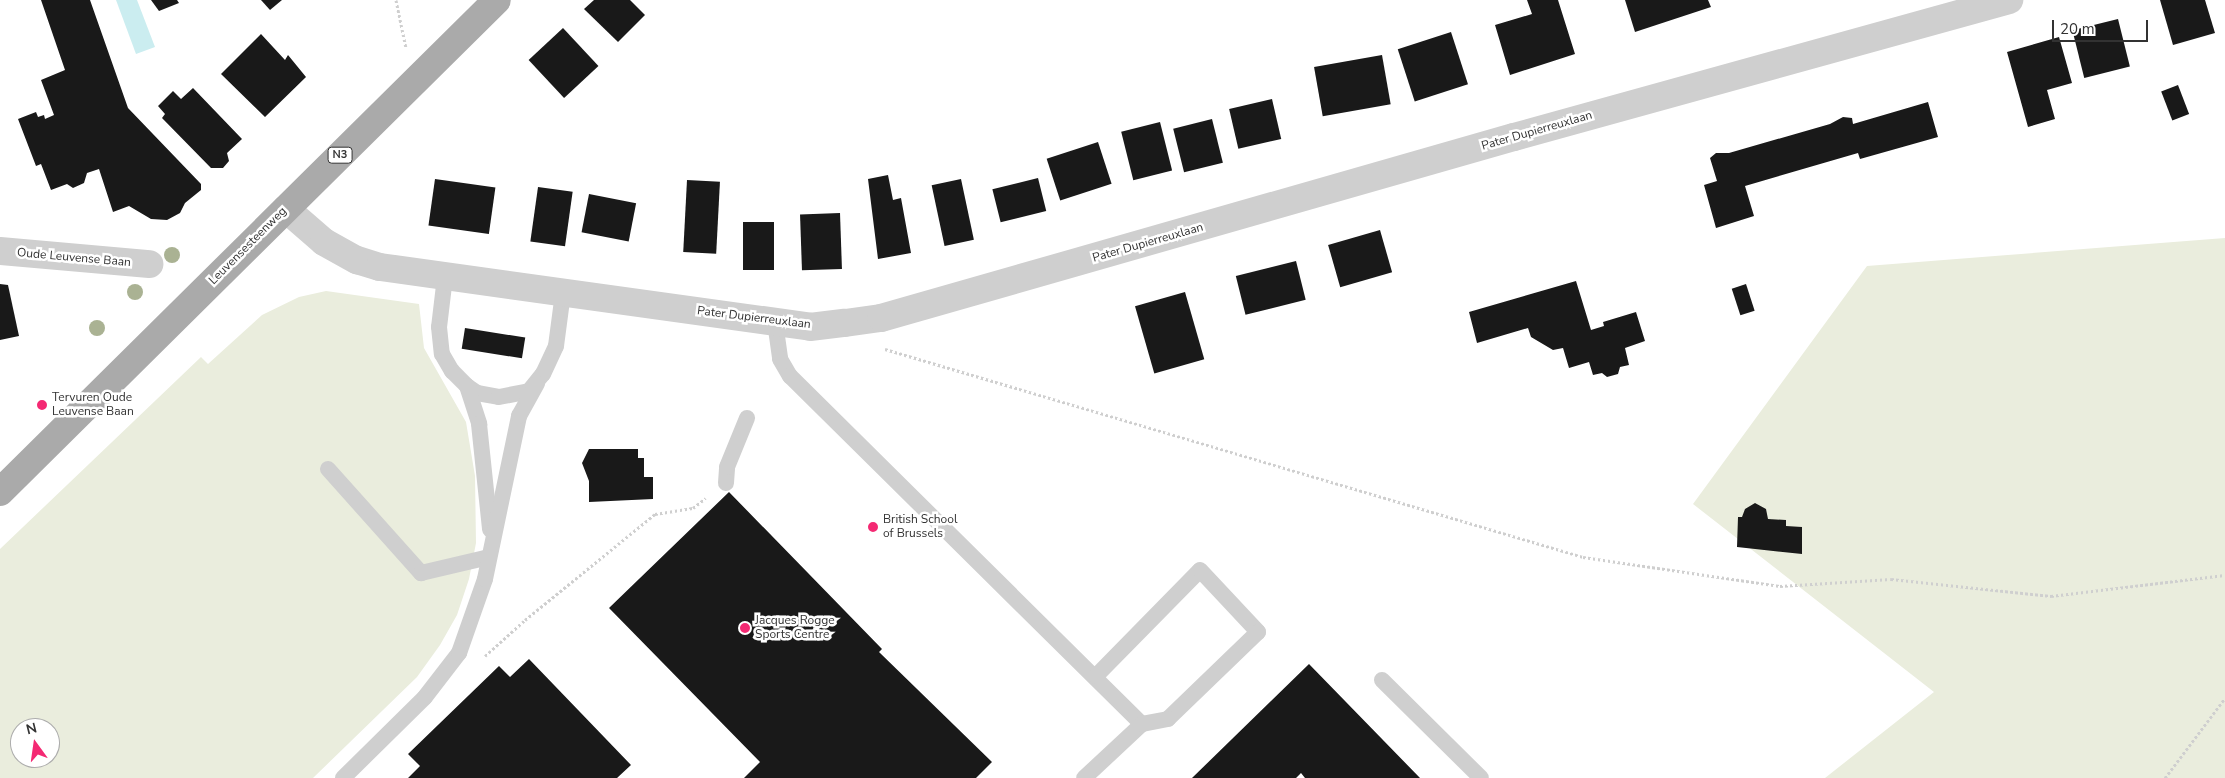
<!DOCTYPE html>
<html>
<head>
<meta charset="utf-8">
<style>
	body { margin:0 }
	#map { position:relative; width:2225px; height:778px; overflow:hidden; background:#fff; font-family:"Nunito Sans",sans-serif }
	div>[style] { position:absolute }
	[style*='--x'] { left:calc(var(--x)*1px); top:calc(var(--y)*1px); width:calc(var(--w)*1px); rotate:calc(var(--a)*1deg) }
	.green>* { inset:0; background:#eaeddd }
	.water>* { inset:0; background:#cbedf0 }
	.building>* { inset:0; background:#191919; transform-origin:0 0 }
	.path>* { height:3px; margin-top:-1.5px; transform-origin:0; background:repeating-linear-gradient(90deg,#cfcfcf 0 2.5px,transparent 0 5px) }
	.lane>* { height:16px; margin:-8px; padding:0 8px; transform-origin:8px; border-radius:8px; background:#cfcfcf }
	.street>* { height:28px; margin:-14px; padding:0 14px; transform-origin:14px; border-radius:14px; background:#cfcfcf }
	.primary>* { height:28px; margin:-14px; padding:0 14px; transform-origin:14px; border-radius:14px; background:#aaa }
	.trees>* { width:16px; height:16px; margin:-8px; border-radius:50%; background:#aab293 }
	.dots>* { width:14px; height:14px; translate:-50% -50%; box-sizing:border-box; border:2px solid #fff; border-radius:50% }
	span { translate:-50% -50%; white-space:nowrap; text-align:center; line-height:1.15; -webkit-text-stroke:5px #fff; paint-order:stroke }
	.shield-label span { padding:1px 4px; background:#fff; border:1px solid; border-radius:4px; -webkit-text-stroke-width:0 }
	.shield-label { font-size:11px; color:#323232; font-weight:700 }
	.street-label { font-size:12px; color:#323232 }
	.poi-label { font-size:12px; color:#323232 }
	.left { translate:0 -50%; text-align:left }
	.north { position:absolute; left:10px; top:718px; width:50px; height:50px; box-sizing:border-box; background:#fff; border:1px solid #adadad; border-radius:50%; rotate:346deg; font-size:14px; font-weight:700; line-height:20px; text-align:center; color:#323232 }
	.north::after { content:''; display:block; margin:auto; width:18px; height:22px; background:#f42973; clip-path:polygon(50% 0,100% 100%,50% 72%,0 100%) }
	.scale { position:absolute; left:2052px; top:20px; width:96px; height:22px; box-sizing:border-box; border:2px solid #323232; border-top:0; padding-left:6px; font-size:15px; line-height:18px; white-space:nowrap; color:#323232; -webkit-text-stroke:4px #fff; paint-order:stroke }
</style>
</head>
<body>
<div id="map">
	<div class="green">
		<i style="clip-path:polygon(2225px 238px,2225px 778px,1825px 778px,1934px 692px,1693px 504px,1867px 266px)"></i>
		<i style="clip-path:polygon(evenodd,326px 291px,419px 304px,424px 348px,466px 422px,475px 476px,476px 543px,469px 579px,457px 615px,440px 645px,417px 677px,313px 778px,0 778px,0 549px,201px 357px,208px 364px,262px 315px,299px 297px,326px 291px,20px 728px,50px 728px,50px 758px,20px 758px,20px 728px)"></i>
	</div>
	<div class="water">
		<i style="clip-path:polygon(116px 0,137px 0,155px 47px,136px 54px)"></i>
	</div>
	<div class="building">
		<i style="clip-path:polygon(41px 0,90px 0,128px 108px,201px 184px,201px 190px,185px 203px,180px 213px,167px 220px,151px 219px,129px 206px,113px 212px,99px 169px,87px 173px,84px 183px,73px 188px,67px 184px,51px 190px,41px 164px,36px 166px,18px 119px,36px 112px,38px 117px,44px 115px,45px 119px,54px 115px,41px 80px,65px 70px)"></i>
		<i style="clip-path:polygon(151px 0,177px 0,179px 3px,159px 11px)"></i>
		<i style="clip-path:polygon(261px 0,282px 0,270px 10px)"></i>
		<i style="clip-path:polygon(594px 0,630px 0,645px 15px,618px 42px,584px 9px)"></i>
		<i style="clip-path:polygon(1527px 0,1558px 0,1575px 54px,1510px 75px,1495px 25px,1532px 14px)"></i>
		<i style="clip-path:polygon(1625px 0,1708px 0,1711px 7px,1635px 32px)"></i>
		<i style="clip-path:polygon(2160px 0,2205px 0,2215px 33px,2173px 45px)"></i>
		<i style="left:2118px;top:19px;width:49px;height:47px;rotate:76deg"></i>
		<i style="left:563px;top:28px;width:52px;height:47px;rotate:47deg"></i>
		<i style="left:1451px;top:32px;width:55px;height:56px;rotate:72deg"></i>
		<i style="clip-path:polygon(261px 34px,285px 60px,288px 55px,306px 77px,265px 117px,221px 74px)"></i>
		<i style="clip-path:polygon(2059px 37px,2072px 83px,2047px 90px,2055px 119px,2028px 127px,2007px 52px)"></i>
		<i style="left:1382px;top:55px;width:50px;height:69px;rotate:80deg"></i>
		<i style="left:2178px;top:85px;width:31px;height:18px;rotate:69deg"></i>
		<i style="clip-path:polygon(193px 88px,242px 139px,227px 153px,229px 161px,223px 168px,211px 168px,162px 118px,165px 114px,158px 106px,173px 91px,181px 99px)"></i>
		<i style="left:1272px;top:99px;width:41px;height:44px;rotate:77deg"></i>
		<i style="clip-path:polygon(1928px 102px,1938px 137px,1860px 159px,1858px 153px,1745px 186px,1754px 216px,1716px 228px,1704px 185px,1717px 181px,1710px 158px,1716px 153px,1729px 153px,1830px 124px,1843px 117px,1852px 118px,1853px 124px)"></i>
		<i style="left:1212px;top:119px;width:45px;height:40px;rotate:76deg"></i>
		<i style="left:1160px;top:122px;width:50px;height:40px;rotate:76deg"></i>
		<i style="left:1098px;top:142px;width:44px;height:54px;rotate:72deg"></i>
		<i style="clip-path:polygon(888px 175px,893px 200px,901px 198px,911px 253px,878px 259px,868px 179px)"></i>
		<i style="left:1038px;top:178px;width:34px;height:47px;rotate:76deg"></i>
		<i style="left:435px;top:179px;width:61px;height:47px;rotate:8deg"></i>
		<i style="left:961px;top:179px;width:62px;height:30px;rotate:78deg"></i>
		<i style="left:687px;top:180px;width:33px;height:72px;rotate:3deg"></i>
		<i style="left:538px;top:187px;width:35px;height:55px;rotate:8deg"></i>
		<i style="left:589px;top:194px;width:48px;height:39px;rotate:11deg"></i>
		<i style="left:840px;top:213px;width:56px;height:40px;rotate:88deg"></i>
		<i style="left:743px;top:222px;width:31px;height:48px"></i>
		<i style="left:1380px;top:230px;width:44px;height:54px;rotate:74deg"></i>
		<i style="left:1296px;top:261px;width:40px;height:62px;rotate:76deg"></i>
		<i style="clip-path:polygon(1576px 281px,1591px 330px,1604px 326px,1603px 322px,1636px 312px,1645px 341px,1625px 348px,1629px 365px,1620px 367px,1618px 374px,1607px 377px,1602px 373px,1593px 375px,1589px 362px,1569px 368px,1563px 348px,1553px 350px,1531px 337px,1528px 328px,1477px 343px,1469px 312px)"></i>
		<i style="clip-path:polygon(0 284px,8px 285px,19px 336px,0 340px)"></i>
		<i style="left:1746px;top:284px;width:28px;height:15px;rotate:72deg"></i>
		<i style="left:1185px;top:292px;width:70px;height:52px;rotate:74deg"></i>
		<i style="left:465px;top:328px;width:61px;height:21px;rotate:9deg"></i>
		<i style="clip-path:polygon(589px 449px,638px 449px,638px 458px,644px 458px,644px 477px,653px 477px,653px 499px,589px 502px,589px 481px,582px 463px)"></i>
		<i style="clip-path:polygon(729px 492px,882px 649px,879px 652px,992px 762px,976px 778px,744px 778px,760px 762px,609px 608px)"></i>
		<i style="clip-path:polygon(1755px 503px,1766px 509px,1768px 519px,1786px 520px,1786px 526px,1802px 527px,1802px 554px,1737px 547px,1738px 517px,1742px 517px,1745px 509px)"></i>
		<i style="clip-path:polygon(529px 659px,631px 765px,617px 778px,408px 778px,420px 766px,408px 754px,499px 666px,510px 677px)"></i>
		<i style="clip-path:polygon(1309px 664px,1420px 778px,1305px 778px,1301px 773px,1296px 778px,1192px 778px)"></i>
	</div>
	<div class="path">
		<i style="--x:396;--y:0;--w:49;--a:78.2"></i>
		<i style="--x:885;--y:349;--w:728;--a:16.59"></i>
		<i style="--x:1583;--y:557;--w:199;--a:8.4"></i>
		<i style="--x:1780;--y:586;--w:111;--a:-3.6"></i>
		<i style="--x:1891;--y:579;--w:161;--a:6.1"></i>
		<i style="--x:2051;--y:596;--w:175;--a:-6.9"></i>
		<i style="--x:485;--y:656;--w:54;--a:-42"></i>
		<i style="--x:525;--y:620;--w:168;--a:-39.2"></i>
		<i style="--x:655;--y:514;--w:38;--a:-9"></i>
		<i style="--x:693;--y:508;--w:16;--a:-38"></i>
		<i style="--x:2165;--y:778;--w:100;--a:-53.1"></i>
	</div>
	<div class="lane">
		<i style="--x:445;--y:277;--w:50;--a:96.8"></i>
		<i style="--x:439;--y:327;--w:27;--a:84"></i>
		<i style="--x:442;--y:354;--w:20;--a:60"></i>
		<i style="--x:452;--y:371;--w:21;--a:45"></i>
		<i style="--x:467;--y:386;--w:12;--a:35"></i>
		<i style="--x:477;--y:393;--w:22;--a:10"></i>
		<i style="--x:499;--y:397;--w:31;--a:-11"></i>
		<i style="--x:529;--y:391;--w:22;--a:-51"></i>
		<i style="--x:543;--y:374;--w:31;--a:-65"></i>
		<i style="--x:556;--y:346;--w:53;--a:-82.5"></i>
		<i style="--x:775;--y:322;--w:37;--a:82"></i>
		<i style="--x:780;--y:359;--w:20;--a:60"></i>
		<i style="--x:790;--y:376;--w:495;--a:44.7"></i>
		<i style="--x:1142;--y:724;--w:79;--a:137"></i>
		<i style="--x:467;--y:386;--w:40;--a:72"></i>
		<i style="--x:479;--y:424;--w:106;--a:84"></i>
		<i style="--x:328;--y:469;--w:140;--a:48.2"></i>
		<i style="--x:421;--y:573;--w:70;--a:-13.2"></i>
		<i style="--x:726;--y:483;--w:16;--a:-86"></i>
		<i style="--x:727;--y:467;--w:53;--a:-67.8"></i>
		<i style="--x:1096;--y:676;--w:148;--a:-45.5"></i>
		<i style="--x:1200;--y:570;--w:85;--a:46.9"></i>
		<i style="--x:1258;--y:632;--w:125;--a:136"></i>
		<i style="--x:1168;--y:719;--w:26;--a:169"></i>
		<i style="--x:1382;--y:680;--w:139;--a:44.7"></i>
		<i style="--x:343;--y:778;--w:115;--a:-44.6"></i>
		<i style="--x:425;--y:697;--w:56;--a:-52.3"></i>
		<i style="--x:459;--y:653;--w:78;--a:-70.6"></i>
		<i style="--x:485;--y:579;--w:167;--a:-78.2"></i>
		<i style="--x:519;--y:416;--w:37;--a:-61"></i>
	</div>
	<div class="street">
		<i style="--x:286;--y:209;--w:50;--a:41"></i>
		<i style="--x:324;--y:242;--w:38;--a:29"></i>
		<i style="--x:357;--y:260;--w:24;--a:17"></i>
		<i style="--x:380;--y:267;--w:434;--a:7.9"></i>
		<i style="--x:810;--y:327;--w:35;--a:-7"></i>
		<i style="--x:845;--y:323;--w:36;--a:-8"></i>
		<i style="--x:881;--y:318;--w:658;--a:-15.96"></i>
		<i style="--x:1514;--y:137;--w:514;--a:-15.47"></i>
		<i style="--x:0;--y:251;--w:150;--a:5"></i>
	</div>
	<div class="primary">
		<i style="--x:0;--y:492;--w:699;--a:-44.71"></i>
	</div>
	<div class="trees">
		<i style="left:172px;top:255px"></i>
		<i style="left:135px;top:292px"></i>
		<i style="left:97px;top:328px"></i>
	</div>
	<div class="dots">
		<i style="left:42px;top:405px;background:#f42973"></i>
		<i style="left:873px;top:527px;background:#f42973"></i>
		<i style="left:745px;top:628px;background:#f42973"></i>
	</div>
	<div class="shield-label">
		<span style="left:340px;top:155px">N3</span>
	</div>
	<div class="street-label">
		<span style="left:1537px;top:131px;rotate:-16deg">Pater Dupierreuxlaan</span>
		<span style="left:1148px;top:243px;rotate:-16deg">Pater Dupierreuxlaan</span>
		<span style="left:248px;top:246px;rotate:-45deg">Leuvensesteenweg</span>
		<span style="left:74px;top:258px;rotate:5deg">Oude Leuvense Baan</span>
		<span style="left:754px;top:318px;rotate:7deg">Pater Dupierreuxlaan</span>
	</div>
	<div class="poi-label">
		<span class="left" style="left:52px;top:405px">Tervuren Oude<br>Leuvense Baan</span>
		<span class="left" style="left:883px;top:527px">British School<br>of Brussels</span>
		<span class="left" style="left:755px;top:628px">Jacques Rogge<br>Sports Centre</span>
	</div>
	<div class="north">N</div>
	<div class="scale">20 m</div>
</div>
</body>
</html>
